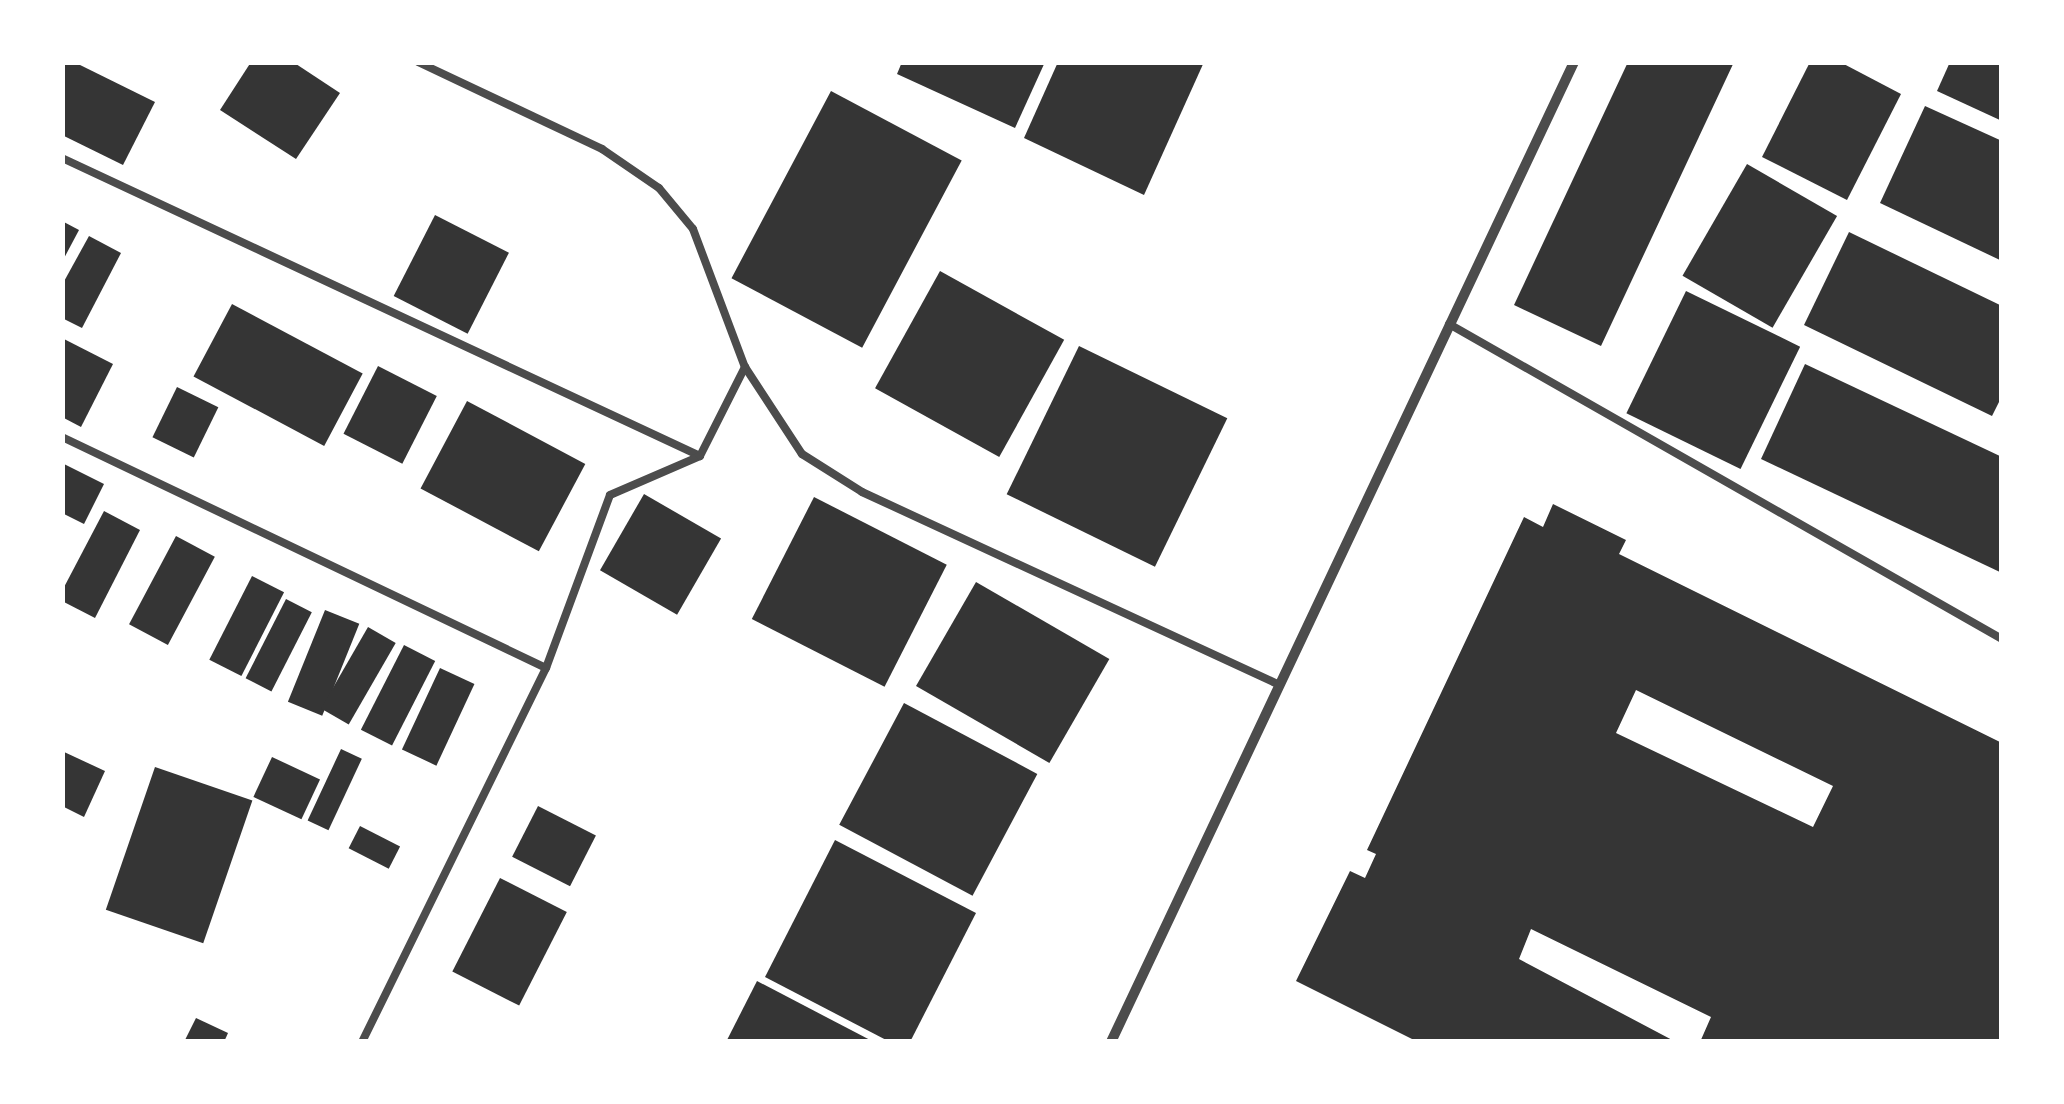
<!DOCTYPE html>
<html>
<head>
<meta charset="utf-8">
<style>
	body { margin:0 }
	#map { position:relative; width:2064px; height:1104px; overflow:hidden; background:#fff; font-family:Karla,sans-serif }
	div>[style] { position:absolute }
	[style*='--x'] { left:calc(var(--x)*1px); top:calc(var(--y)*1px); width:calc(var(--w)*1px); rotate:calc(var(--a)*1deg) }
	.building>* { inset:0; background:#353535; transform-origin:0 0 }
	.service>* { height:8px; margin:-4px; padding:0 4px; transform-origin:4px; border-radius:4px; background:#4c4c4c }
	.minor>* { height:10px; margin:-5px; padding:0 5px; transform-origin:5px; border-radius:5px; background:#4c4c4c }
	span { translate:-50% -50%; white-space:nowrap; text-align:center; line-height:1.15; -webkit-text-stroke:10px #fff; paint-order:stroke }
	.frame { position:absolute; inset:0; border:65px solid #fff; pointer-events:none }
</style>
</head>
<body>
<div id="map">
	<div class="building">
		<i style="clip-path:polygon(62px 62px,74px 62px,155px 102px,123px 165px,62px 135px)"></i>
		<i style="clip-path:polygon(251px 62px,293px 62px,340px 93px,296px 159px,220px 110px)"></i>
		<i style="clip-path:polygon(902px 62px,1045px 62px,1015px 128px,897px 74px)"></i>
		<i style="clip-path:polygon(1058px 62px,1204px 62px,1144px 195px,1024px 138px)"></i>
		<i style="clip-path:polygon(1628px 62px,1734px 62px,1601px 346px,1514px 305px)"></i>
		<i style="clip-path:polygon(1810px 62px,1840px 62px,1901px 94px,1847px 200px,1762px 157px)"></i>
		<i style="clip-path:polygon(1950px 62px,2002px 62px,2002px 121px,1937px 91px)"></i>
		<i style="left:831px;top:91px;width:148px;height:212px;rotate:28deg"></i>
		<i style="clip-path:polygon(1925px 106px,2002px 141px,2002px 261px,1880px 203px)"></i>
		<i style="left:1747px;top:164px;width:104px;height:129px;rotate:30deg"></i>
		<i style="left:435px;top:215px;width:83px;height:91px;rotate:27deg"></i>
		<i style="clip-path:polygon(62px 221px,79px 230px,62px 262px)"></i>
		<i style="clip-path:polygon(1849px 232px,2002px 306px,2002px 396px,1992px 416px,1804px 325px)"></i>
		<i style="clip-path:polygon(89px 236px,121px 253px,82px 328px,62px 318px,62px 285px)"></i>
		<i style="left:940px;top:271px;width:142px;height:134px;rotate:29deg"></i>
		<i style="left:1686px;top:291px;width:127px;height:136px;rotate:26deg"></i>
		<i style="left:232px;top:304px;width:148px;height:82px;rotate:28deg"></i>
		<i style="clip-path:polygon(62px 338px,113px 364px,81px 427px,62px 417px)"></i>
		<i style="left:1079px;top:346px;width:165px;height:165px;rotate:26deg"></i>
		<i style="clip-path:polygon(1805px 364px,2002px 457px,2002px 573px,1761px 459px)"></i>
		<i style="left:378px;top:366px;width:66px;height:76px;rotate:27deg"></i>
		<i style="left:177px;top:387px;width:46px;height:56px;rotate:26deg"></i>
		<i style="left:467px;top:401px;width:134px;height:99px;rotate:28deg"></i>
		<i style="clip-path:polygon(62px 463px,104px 484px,84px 524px,62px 513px)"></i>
		<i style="left:644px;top:494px;width:89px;height:88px;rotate:30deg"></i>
		<i style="left:814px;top:497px;width:149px;height:137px;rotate:27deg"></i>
		<i style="clip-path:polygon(evenodd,1553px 504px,1626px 540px,1619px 554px,2002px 743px,1999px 1042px,1700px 1042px,1711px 1017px,1531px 929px,1519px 959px,1676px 1042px,1418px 1042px,1296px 981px,1350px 871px,1365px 878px,1376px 854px,1367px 850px,1524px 517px,1543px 527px,1553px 504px,1636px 690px,1833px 786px,1813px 827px,1616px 733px,1636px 690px)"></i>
		<i style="clip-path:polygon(104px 511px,140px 530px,95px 618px,62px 601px,62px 591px)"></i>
		<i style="left:176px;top:536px;width:44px;height:100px;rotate:28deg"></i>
		<i style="left:252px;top:576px;width:36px;height:94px;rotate:27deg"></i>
		<i style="left:976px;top:582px;width:154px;height:120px;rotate:30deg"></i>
		<i style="left:286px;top:599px;width:29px;height:89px;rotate:27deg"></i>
		<i style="left:325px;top:610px;width:37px;height:99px;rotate:22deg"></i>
		<i style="left:368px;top:627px;width:32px;height:94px;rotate:30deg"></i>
		<i style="left:404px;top:645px;width:35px;height:95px;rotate:27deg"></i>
		<i style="left:440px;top:668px;width:38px;height:90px;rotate:25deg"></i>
		<i style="left:904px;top:703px;width:151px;height:138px;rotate:28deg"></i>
		<i style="left:341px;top:749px;width:23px;height:79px;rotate:25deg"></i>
		<i style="clip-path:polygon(62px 751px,105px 771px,84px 817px,62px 806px)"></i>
		<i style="left:272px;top:757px;width:53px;height:44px;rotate:25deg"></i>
		<i style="left:155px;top:767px;width:103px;height:151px;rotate:19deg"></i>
		<i style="left:538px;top:806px;width:65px;height:57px;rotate:27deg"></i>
		<i style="left:360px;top:826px;width:45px;height:25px;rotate:27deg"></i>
		<i style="clip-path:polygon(835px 840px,976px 913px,910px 1042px,890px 1042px,765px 977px)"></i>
		<i style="left:500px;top:878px;width:75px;height:105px;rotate:27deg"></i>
		<i style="clip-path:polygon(757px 981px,874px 1042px,726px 1042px)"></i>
		<i style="clip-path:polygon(196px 1018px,228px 1033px,224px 1042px,184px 1042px)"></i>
	</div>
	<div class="service">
		<i style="--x:418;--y:62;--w:204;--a:25.3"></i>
		<i style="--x:602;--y:149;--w:69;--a:34.4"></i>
		<i style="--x:659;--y:188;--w:53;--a:50.3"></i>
		<i style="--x:693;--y:229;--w:147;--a:69.4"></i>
		<i style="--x:745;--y:367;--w:104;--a:56.8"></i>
		<i style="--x:802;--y:454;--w:71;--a:32.3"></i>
		<i style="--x:862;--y:492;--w:458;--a:24.8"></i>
		<i style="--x:62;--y:158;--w:704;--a:25.04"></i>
		<i style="--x:1449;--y:324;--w:636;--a:29.67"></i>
		<i style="--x:62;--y:437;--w:536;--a:25.51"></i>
		<i style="--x:362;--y:1042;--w:417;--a:-63.8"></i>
		<i style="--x:546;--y:668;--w:184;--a:-69.7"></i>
		<i style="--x:610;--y:495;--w:98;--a:-23.4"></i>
		<i style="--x:700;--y:456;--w:100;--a:-63.2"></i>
	</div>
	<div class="minor">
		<i style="--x:1111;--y:1042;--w:1084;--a:-64.71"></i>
	</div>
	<div class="frame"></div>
</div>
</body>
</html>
